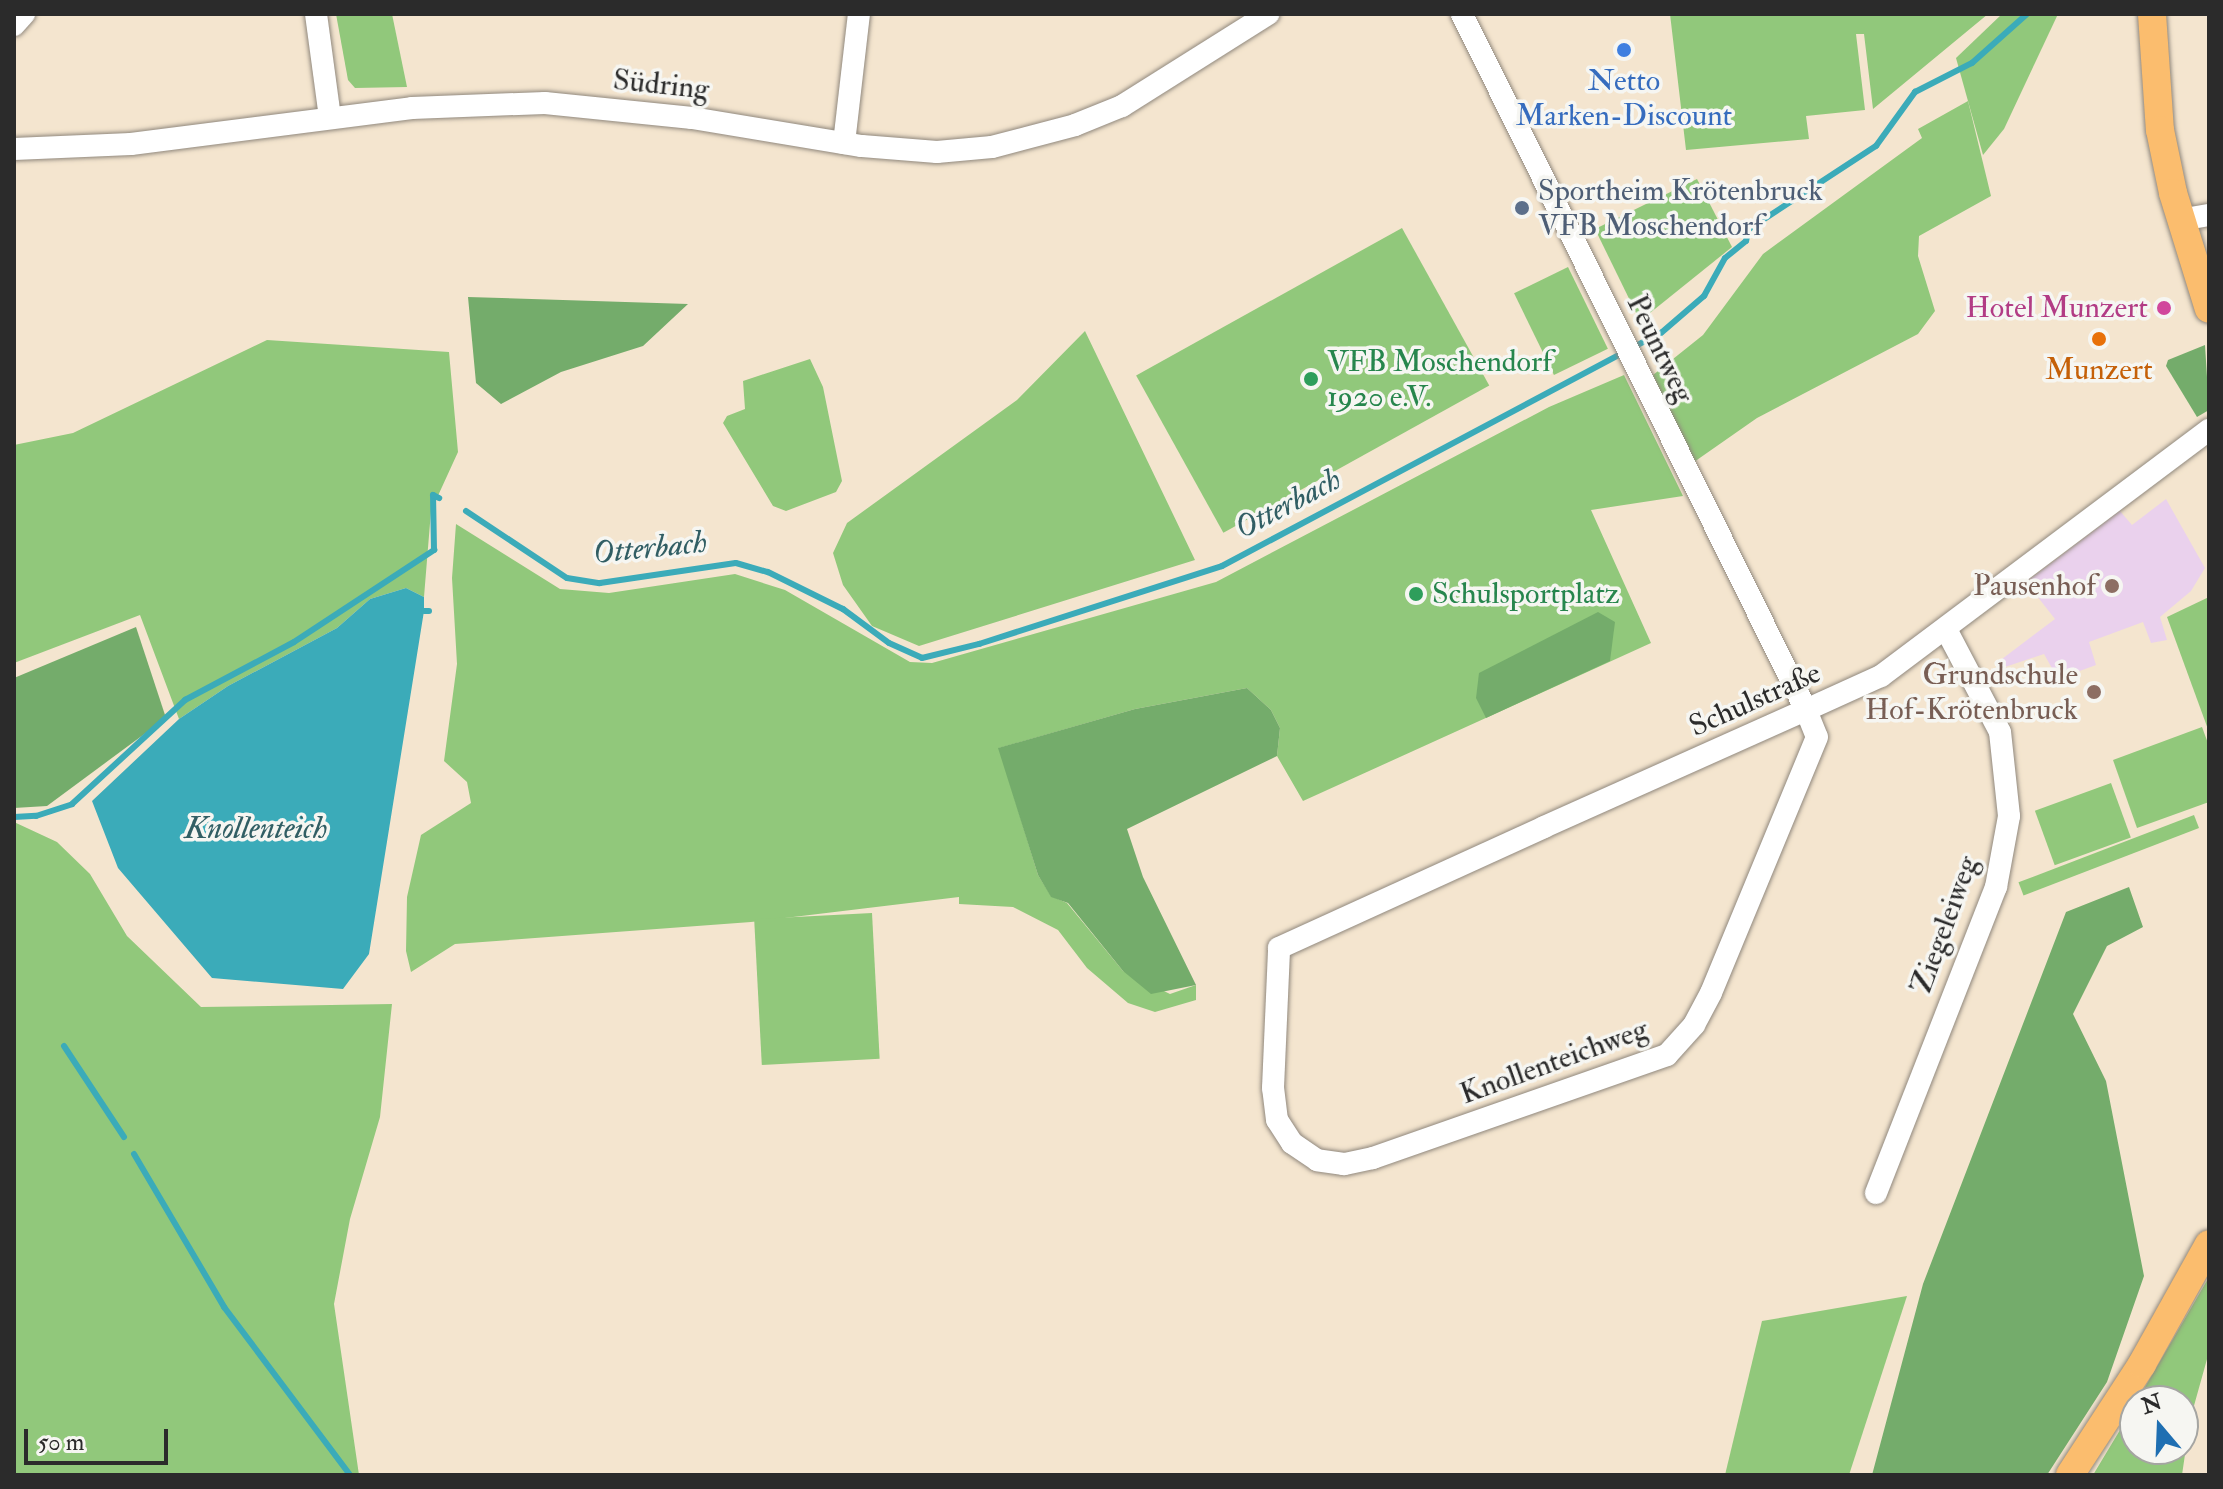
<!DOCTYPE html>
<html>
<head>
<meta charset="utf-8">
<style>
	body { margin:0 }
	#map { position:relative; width:2223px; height:1489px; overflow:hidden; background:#f4e5cf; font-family:"IM FELL Double Pica",serif }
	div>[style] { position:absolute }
	.built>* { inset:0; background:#ead1ed }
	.green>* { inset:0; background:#91c87b; transform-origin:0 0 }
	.forest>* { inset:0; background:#74ac6b }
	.water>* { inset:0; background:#3babb9 }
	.stream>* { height:6px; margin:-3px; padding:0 3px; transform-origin:3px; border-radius:3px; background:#3babb9 }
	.roads { filter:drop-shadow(0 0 2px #90887d) drop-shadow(0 0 2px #90887d) }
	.minor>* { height:22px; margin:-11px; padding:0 11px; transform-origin:11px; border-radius:11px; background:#fff }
	.major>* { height:28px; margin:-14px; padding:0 14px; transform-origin:14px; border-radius:14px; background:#fbbd6e }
	.dots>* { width:22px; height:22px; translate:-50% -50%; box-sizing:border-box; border:4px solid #f6f6f2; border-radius:50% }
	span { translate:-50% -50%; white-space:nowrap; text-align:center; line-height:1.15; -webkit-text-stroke:7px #f6f6f2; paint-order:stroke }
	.shop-label { font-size:30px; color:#366cbe }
	.street-label { font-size:30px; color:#2b2b2b }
	.service-label { font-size:30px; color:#4e5e75 }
	.left { translate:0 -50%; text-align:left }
	.hotel-label { font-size:30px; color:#b23c85 }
	.right { translate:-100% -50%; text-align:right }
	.leisure-label { font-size:30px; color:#27864d }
	.food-label { font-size:30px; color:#c56008 }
	.education-label { font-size:30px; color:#785e54 }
	.water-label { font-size:32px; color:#315e64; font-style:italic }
	.frame { position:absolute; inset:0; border:16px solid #2b2b2b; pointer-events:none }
	.north { position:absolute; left:2119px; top:1385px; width:80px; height:80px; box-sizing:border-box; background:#f6f6f2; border:2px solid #a5a5a2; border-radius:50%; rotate:341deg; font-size:22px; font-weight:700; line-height:32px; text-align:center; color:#2b2b2b }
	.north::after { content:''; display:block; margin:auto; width:28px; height:36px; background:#1f6fb2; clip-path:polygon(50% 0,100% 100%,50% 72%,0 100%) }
	.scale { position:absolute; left:24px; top:1429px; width:144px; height:36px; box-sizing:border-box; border:4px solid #2b2b2b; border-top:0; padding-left:10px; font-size:24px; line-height:28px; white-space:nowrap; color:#2b2b2b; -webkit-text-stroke:6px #f6f6f2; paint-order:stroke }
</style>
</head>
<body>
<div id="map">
	<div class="built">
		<div style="clip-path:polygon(2166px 499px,2205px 568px,2191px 591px,2160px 617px,2167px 640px,2151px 643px,2143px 622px,2089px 642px,2096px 665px,2058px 679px,2044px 654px,2005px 667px,2002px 659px,2055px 619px,2026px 582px,2120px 511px,2132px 525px)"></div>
	</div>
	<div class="green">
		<div style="clip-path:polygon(336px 14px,392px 14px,407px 87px,355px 88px,348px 80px)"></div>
		<div style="clip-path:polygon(1670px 14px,1988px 14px,1873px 109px,1864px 34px,1856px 34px,1865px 110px,1806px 116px,1809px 139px,1686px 150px)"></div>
		<div style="clip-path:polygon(2002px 14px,2058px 14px,2004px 129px,1983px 155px,1956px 58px)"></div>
		<div style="clip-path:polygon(1968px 101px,1991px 196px,1919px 236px,1918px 256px,1935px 311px,1918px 334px,1757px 418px,1694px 462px,1653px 375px,1703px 335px,1763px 254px,1922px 138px,1918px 129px)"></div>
		<div style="clip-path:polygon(1697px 179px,1732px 247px,1640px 321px,1595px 229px)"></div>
		<div style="left:1402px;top:228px;width:180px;height:304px;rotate:61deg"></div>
		<div style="left:1568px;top:267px;width:91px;height:60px;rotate:64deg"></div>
		<div style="clip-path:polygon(1085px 331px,1195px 560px,919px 646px,872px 626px,843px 585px,833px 553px,847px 523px,1017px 400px)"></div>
		<div style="clip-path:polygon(267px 340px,449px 352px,458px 452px,431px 511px,424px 597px,406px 588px,370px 599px,337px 628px,228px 686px,179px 719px,140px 615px,14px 663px,14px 445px,73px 433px)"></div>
		<div style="clip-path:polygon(810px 359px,823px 387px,842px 481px,836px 492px,786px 511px,773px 506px,723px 423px,727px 416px,745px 409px,743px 381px)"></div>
		<div style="clip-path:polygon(1624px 375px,1683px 496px,1591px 510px,1651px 643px,1303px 801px,1277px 756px,1280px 728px,1271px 710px,1247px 688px,1135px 709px,999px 748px,1038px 875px,1051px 896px,1067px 903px,1123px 971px,1170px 994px,1196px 985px,1196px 1000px,1155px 1012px,1128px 1003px,1087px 968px,1058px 930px,1013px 907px,959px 904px,959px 897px,751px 922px,455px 944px,411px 972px,406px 951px,407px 897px,421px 835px,471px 803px,467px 782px,444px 761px,457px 664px,452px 578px,456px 524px,560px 589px,609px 593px,735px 574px,785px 590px,910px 662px,932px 663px,1216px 582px,1549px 407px)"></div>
		<div style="clip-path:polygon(2209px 597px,2209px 732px,2167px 617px)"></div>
		<div style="clip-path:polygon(2202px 727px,2209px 746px,2209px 802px,2137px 828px,2113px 760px)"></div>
		<div style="left:2111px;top:783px;width:58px;height:81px;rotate:70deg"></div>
		<div style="left:2194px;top:815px;width:14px;height:188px;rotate:69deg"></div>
		<div style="clip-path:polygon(14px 822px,57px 842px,90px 874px,127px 936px,201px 1007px,392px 1004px,380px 1117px,350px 1219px,334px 1304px,359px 1475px,14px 1475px)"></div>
		<div style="left:872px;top:913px;width:146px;height:118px;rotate:87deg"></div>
		<div style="clip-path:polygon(2209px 1277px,2209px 1352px,2190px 1420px,2182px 1475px,2093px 1475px,2135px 1405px,2135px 1449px,2183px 1449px,2183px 1401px,2137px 1401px)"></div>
		<div style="clip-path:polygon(1907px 1296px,1849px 1475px,1725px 1475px,1762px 1321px)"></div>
	</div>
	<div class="forest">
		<div style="clip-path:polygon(468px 297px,688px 304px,643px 346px,561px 372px,501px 404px,476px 383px)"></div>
		<div style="clip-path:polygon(2205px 345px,2209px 410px,2197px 417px,2166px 366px,2168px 360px)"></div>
		<div style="clip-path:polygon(1598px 612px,1615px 622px,1610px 661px,1486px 718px,1476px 698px,1479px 673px)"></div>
		<div style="clip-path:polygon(136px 627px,166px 718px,47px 806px,14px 808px,14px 678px)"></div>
		<div style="clip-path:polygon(1247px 688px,1271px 710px,1280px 728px,1277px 756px,1127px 829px,1143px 877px,1196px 985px,1151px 994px,1123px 971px,1068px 903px,1051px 897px,1038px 875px,998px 748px,1135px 709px)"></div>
		<div style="clip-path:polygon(2129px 887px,2143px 927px,2107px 946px,2073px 1014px,2106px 1081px,2144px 1276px,2107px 1382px,2047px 1475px,1872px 1475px,1923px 1284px,2066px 912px)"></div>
	</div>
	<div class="water">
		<div style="clip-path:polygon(406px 588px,424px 597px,424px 611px,369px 954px,343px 989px,212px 978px,118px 868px,92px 801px,179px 719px,228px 686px,337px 628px,370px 599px)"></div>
	</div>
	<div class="stream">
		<div style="left:466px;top:511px;width:121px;rotate:33.6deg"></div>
		<div style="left:567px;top:578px;width:33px;rotate:9deg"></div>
		<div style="left:600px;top:583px;width:137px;rotate:-8.4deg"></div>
		<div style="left:736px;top:563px;width:33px;rotate:16deg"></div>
		<div style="left:768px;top:572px;width:84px;rotate:26.3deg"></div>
		<div style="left:843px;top:609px;width:57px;rotate:36.5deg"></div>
		<div style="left:889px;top:643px;width:36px;rotate:24deg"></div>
		<div style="left:922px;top:658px;width:59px;rotate:-13.8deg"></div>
		<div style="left:979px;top:644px;width:255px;rotate:-17.8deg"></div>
		<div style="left:1222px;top:566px;width:497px;rotate:-28deg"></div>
		<div style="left:1661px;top:333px;width:57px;rotate:-40.7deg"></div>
		<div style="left:1704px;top:296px;width:43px;rotate:-61.1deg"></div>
		<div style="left:1725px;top:258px;width:27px;rotate:-39deg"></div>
		<div style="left:1746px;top:241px;width:12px;rotate:-76deg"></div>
		<div style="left:1749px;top:229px;width:152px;rotate:-33.2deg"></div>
		<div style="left:1876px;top:146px;width:67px;rotate:-54.2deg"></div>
		<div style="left:1915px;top:92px;width:64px;rotate:-27deg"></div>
		<div style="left:1972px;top:63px;width:74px;rotate:-41.7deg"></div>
		<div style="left:424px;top:611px;width:5px"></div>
		<div style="left:14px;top:817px;width:22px;rotate:-3deg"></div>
		<div style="left:36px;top:816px;width:38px;rotate:-18deg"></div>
		<div style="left:72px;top:804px;width:154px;rotate:-42.6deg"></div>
		<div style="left:185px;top:700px;width:123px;rotate:-28deg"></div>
		<div style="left:294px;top:642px;width:168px;rotate:-33.3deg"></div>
		<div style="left:434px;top:550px;width:55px;rotate:-91deg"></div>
		<div style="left:433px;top:495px;width:7px;rotate:27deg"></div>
		<div style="left:64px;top:1046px;width:109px;rotate:56.6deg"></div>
		<div style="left:134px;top:1154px;width:178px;rotate:59.5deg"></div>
		<div style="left:224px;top:1307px;width:210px;rotate:53.1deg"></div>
	</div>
	<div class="roads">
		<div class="minor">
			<div style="left:316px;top:14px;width:104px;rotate:82.3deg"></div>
			<div style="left:1462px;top:14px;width:776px;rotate:63.7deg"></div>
			<div style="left:1806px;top:710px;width:29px;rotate:68deg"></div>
			<div style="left:1817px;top:737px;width:277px;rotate:112.5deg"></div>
			<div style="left:1711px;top:993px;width:36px;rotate:118deg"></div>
			<div style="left:1694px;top:1025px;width:40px;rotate:132deg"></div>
			<div style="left:1667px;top:1055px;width:312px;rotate:160.7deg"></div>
			<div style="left:1373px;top:1158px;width:30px;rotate:168deg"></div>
			<div style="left:1344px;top:1164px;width:27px;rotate:-172deg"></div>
			<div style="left:1317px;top:1160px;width:30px;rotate:-146deg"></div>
			<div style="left:1292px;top:1143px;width:27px;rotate:-123deg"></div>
			<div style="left:1277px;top:1120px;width:32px;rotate:-97deg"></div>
			<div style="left:1273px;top:1088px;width:140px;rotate:-87.5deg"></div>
			<div style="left:1279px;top:948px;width:291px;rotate:-24.5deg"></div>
			<div style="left:1544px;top:827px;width:287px;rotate:-24.1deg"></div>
			<div style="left:1806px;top:710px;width:82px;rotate:-24.4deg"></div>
			<div style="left:1881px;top:676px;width:410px;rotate:-36.9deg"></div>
			<div style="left:14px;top:25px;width:15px;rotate:-48deg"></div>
			<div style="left:844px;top:143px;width:130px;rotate:-83.4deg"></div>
			<div style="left:14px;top:149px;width:117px;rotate:-2.4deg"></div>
			<div style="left:131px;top:144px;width:283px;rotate:-7.3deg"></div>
			<div style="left:412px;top:108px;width:133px;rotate:-2.2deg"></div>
			<div style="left:545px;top:103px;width:148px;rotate:5.8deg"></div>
			<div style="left:692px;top:118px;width:172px;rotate:9.4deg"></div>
			<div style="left:862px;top:146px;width:75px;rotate:4.6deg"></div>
			<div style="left:937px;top:152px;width:55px;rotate:-5.2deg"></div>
			<div style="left:992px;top:147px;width:86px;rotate:-14.8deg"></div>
			<div style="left:1075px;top:125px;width:51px;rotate:-22deg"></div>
			<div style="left:1122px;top:106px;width:173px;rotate:-32.2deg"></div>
			<div style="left:2180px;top:220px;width:29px;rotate:-10deg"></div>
			<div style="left:1876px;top:1193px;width:329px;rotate:-68.6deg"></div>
			<div style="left:1996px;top:887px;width:72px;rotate:-79.6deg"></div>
			<div style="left:2009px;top:816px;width:84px;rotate:-96.1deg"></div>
			<div style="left:2000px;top:732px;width:114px;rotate:-117.7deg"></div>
		</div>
		<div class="major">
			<div style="left:2152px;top:14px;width:116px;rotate:86.1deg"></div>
			<div style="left:2160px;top:130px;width:64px;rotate:78.3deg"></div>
			<div style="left:2173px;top:193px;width:121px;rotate:72.8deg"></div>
			<div style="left:2070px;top:1475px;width:132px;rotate:-57deg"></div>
			<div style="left:2142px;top:1364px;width:137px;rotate:-60.8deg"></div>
		</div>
	</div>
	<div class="dots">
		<div style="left:1624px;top:50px;background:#3f7fe0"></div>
		<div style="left:1522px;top:208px;background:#5c6f8a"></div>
		<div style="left:2164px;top:308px;background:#d1479c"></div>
		<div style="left:2099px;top:339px;background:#e8710a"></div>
		<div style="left:1311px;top:379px;background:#2e9e5b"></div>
		<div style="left:2112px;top:586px;background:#8d6e63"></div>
		<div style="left:1416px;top:594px;background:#2e9e5b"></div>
		<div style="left:2094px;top:692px;background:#8d6e63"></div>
	</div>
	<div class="shop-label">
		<span style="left:1624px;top:98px">Netto<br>Marken-Discount</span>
	</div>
	<div class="street-label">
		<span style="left:661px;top:85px;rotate:6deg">Südring</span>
		<span style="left:1660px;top:349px;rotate:64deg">Peuntweg</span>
		<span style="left:1755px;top:700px;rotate:-24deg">Schulstraße</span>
		<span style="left:1945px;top:925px;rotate:-70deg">Ziegeleiweg</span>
		<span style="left:1554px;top:1062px;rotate:-20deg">Knollenteichweg</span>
	</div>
	<div class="service-label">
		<span class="left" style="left:1538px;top:208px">Sportheim Krötenbruck<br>VFB Moschendorf</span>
	</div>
	<div class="hotel-label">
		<span class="right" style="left:2148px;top:308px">Hotel Munzert</span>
	</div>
	<div class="leisure-label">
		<span class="left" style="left:1327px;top:379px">VFB Moschendorf<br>1920 e.V.</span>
		<span class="left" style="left:1432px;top:594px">Schulsportplatz</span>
	</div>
	<div class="food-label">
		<span style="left:2099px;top:370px">Munzert</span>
	</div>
	<div class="education-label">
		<span class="right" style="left:2096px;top:586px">Pausenhof</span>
		<span class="right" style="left:2078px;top:692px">Grundschule<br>Hof-Krötenbruck</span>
	</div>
	<div class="water-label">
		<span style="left:1288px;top:504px;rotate:-28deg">Otterbach</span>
		<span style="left:650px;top:548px;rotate:-6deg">Otterbach</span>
		<span style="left:256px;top:828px">Knollenteich</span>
	</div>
	<div class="frame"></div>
	<div class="north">N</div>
	<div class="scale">50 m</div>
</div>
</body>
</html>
